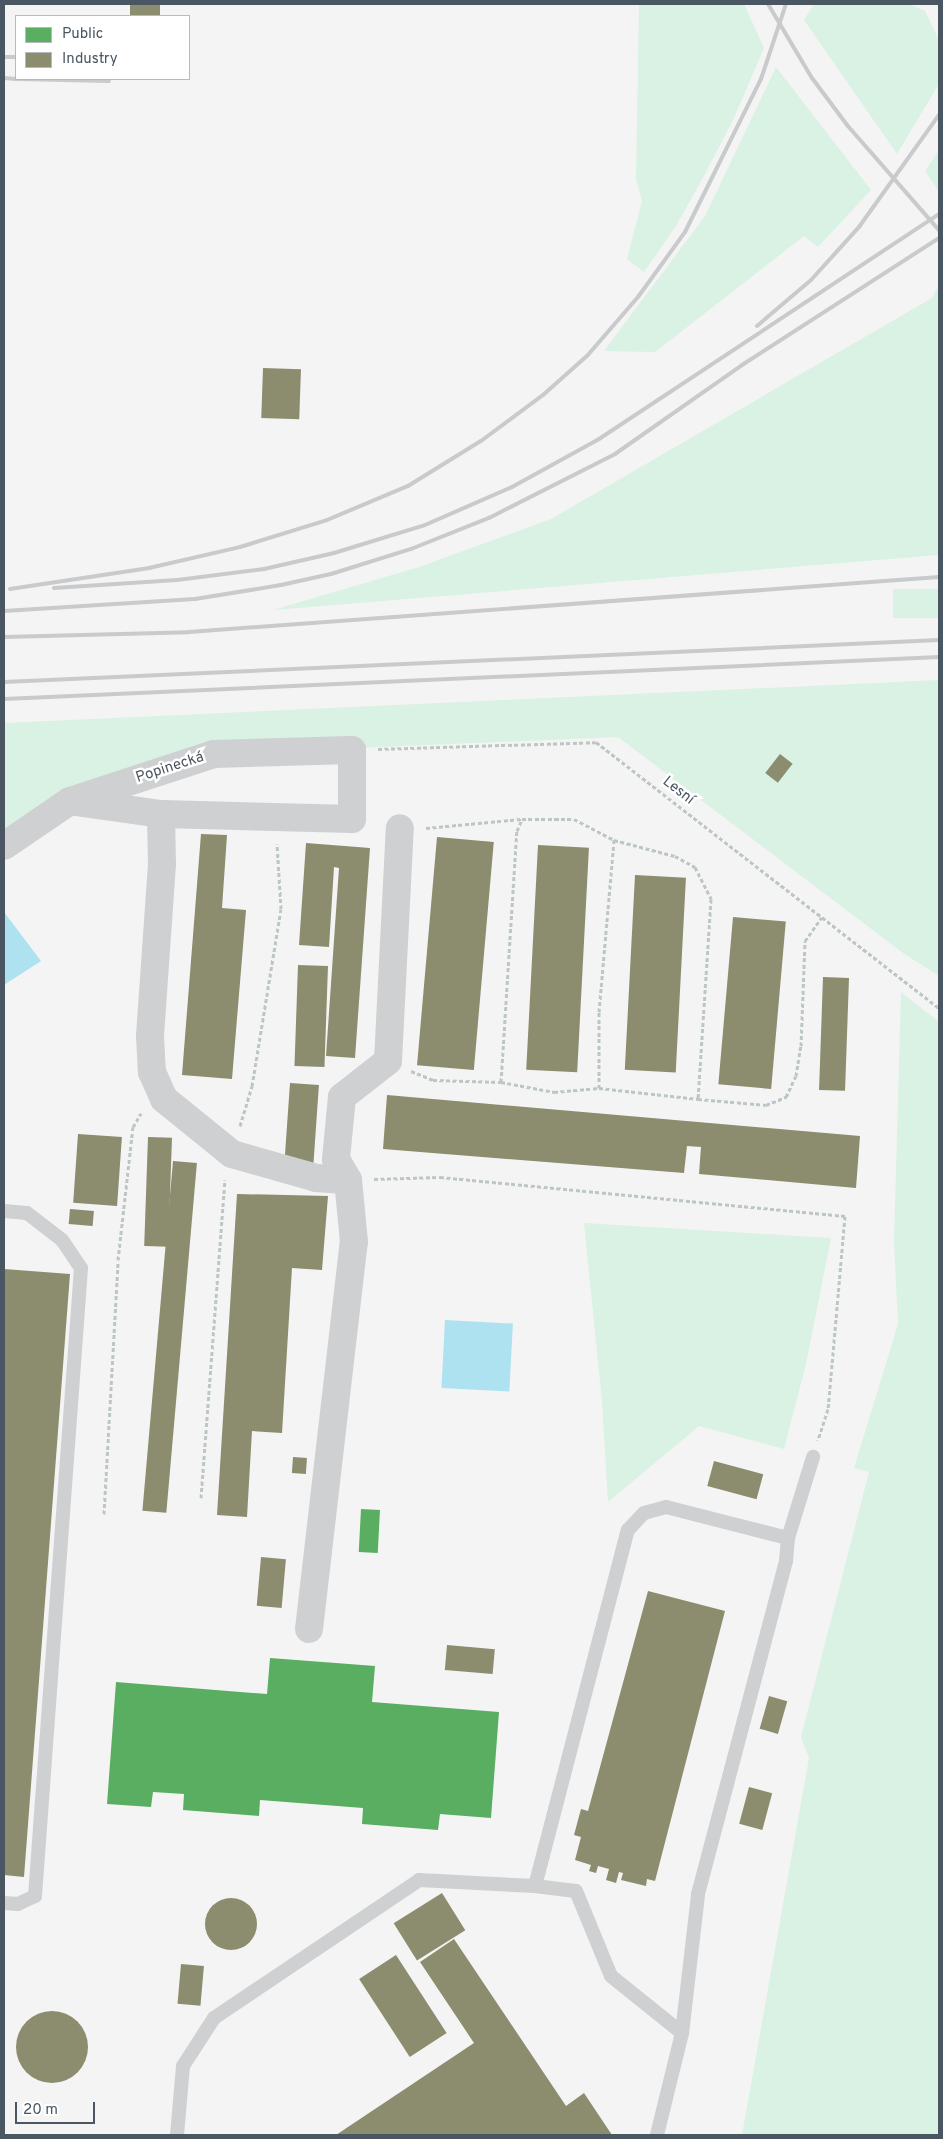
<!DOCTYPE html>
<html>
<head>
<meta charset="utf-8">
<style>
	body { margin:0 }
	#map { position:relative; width:943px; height:2139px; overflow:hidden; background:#f4f4f4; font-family:Overpass,sans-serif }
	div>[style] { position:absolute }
	.green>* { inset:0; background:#d9f2e3; transform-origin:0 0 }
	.water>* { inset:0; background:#aee2f0; transform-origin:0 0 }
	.public>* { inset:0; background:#5aae61; transform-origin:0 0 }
	.industry>* { inset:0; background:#8c8c6e; transform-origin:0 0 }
	.round { border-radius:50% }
	.path>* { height:3px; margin-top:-1.5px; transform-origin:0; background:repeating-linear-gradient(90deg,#bcc7c4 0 4px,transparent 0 6.5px) }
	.service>* { height:14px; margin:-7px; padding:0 7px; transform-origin:7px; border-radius:7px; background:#ced0d2 }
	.minor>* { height:28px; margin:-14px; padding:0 14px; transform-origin:14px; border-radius:14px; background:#ced0d2 }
	.rail>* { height:4px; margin:-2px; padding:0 2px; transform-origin:2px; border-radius:2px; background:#c9cacc }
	span { translate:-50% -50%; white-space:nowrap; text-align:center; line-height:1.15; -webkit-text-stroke:5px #fff; paint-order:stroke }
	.street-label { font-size:15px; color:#4a5661 }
	.frame { position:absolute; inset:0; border:5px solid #4a5661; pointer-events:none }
	.legend { position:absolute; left:15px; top:15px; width:175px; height:65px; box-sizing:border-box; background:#fff; border:1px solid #b7bbc0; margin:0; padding:6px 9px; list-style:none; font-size:15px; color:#4a5661 }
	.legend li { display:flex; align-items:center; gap:10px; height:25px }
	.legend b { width:25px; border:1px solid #b7bbc0 }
	.scale { position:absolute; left:15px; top:2102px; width:80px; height:22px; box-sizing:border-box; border:2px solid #4a5661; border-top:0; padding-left:6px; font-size:15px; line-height:18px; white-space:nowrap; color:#4a5661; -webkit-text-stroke:4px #fff; paint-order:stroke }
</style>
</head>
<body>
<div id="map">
	<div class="green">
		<div style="clip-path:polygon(639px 4px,744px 4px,764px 48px,734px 118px,705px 174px,676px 226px,644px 272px,627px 259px,642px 201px,636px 179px)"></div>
		<div style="clip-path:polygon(814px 4px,909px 4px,925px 11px,939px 40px,939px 84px,897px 154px,804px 20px)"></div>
		<div style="clip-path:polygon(776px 67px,871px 190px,818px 247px,804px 236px,655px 352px,604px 351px,705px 216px)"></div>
		<div style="clip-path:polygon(939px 150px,939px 192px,925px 171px)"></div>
		<div style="clip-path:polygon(939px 285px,939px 555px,273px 610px,419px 567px,551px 519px,932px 298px)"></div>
		<div style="left:939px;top:589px;width:29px;height:46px;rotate:90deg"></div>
		<div style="clip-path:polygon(939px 680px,939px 976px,903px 953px,618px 737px,214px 754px,70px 801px,4px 846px,4px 723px)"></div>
		<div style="clip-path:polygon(901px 992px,939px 1022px,939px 2135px,742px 2135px,809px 1758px,801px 1737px,869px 1472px,854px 1468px,898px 1324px,894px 1242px)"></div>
		<div style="clip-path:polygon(584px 1223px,831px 1238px,806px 1364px,784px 1449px,699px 1426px,608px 1502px,602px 1401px)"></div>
	</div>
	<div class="water">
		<div style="clip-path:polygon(4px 912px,41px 961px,4px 985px)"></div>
		<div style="left:445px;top:1320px;width:68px;height:68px;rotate:3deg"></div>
	</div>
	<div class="public">
		<div style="left:361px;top:1509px;width:19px;height:43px;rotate:3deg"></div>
		<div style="clip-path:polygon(270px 1658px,375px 1666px,372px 1702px,499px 1712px,491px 1818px,440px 1814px,438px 1830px,362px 1824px,363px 1808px,260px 1800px,259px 1816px,183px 1810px,184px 1794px,153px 1792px,151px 1807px,107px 1804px,116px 1682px,267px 1694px)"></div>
	</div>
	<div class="industry">
		<div style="left:130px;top:4px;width:30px;height:12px"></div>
		<div style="left:263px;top:368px;width:38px;height:50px;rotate:2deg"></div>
		<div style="left:780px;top:754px;width:16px;height:24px;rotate:38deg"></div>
		<div style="clip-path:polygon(201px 834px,227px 835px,222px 908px,246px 910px,232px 1079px,182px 1075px)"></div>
		<div style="left:437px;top:837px;width:57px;height:229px;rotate:5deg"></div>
		<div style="clip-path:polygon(306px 843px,370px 848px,355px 1058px,326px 1056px,339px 868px,334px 867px,329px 947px,299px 945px)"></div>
		<div style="left:538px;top:845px;width:51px;height:225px;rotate:3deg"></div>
		<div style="left:635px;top:875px;width:51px;height:195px;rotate:3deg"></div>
		<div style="left:733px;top:917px;width:53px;height:168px;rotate:5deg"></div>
		<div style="left:298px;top:965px;width:30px;height:101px;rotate:2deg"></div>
		<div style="left:823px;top:977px;width:26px;height:113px;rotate:2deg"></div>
		<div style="left:290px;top:1083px;width:29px;height:80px;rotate:4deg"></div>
		<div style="clip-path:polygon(387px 1095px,860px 1136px,856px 1188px,699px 1174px,701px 1147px,687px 1146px,684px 1173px,383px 1149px)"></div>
		<div style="left:78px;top:1134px;width:44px;height:69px;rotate:4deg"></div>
		<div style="left:148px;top:1137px;width:24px;height:109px;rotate:2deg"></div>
		<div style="left:173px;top:1161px;width:24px;height:351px;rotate:5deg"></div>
		<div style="clip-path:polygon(237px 1194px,328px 1196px,322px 1270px,292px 1268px,282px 1433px,252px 1431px,247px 1517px,217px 1515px)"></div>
		<div style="left:70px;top:1209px;width:24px;height:15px;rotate:5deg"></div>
		<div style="clip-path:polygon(4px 1269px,70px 1274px,24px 1877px,4px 1875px)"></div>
		<div style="left:293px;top:1457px;width:14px;height:16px;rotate:4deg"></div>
		<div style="left:714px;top:1461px;width:51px;height:26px;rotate:15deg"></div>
		<div style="left:261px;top:1557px;width:25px;height:49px;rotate:5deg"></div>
		<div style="clip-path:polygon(648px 1591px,725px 1611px,655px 1881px,647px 1879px,646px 1886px,621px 1880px,623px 1873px,619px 1872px,616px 1883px,606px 1880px,609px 1869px,598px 1866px,596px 1873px,589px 1871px,591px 1865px,575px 1860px,581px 1837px,574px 1835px,581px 1809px,588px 1811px)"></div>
		<div style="left:447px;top:1645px;width:48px;height:25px;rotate:5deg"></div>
		<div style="left:769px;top:1696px;width:19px;height:34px;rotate:16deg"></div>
		<div style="left:749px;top:1787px;width:24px;height:38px;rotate:15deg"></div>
		<div style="left:442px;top:1893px;width:44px;height:57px;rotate:58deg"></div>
		<div class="round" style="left:205px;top:1898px;width:52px;height:52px"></div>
		<div style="clip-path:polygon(454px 1939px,566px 2106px,584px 2093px,612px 2135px,336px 2135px,474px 2043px,420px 1962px)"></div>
		<div style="left:396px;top:1955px;width:93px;height:44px;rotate:57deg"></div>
		<div style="left:181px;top:1964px;width:23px;height:40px;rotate:5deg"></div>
		<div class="round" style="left:16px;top:2011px;width:72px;height:72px"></div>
	</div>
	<div class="path">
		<div style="left:378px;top:749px;width:218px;rotate:-1.8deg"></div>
		<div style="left:596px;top:742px;width:434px;rotate:37.8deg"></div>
		<div style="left:426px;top:828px;width:96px;rotate:-5.4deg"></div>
		<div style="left:522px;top:819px;width:52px"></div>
		<div style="left:574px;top:819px;width:45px;rotate:27.7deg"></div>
		<div style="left:614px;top:840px;width:63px;rotate:14.7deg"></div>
		<div style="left:675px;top:856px;width:23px;rotate:29deg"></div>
		<div style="left:695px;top:867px;width:36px;rotate:63deg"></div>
		<div style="left:711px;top:899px;width:200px;rotate:93.7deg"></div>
		<div style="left:698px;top:1099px;width:68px;rotate:5deg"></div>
		<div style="left:766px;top:1105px;width:22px;rotate:-22deg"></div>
		<div style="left:786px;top:1097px;width:23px;rotate:-65deg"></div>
		<div style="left:796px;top:1076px;width:30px;rotate:-81deg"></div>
		<div style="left:801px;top:1046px;width:105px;rotate:-87.8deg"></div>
		<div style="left:805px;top:941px;width:29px;rotate:-55deg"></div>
		<div style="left:411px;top:1071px;width:24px;rotate:22deg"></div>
		<div style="left:433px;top:1080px;width:68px;rotate:1.7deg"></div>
		<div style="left:501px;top:1082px;width:54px;rotate:10.7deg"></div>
		<div style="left:554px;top:1092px;width:45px;rotate:-5.1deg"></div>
		<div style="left:599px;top:1088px;width:100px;rotate:6.3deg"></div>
		<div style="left:501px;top:1082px;width:252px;rotate:-86.4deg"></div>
		<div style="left:517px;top:831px;width:13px;rotate:-67deg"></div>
		<div style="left:599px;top:1088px;width:76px;rotate:-90deg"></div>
		<div style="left:599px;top:1012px;width:173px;rotate:-85deg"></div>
		<div style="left:240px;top:1126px;width:42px;rotate:-73.3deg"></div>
		<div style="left:252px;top:1086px;width:179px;rotate:-80.7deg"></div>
		<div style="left:281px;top:909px;width:65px;rotate:-93.5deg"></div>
		<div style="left:374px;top:1179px;width:66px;rotate:-1.7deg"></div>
		<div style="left:440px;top:1177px;width:407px;rotate:5.5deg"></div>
		<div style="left:845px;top:1216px;width:194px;rotate:95deg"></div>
		<div style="left:828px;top:1409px;width:33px;rotate:108deg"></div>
		<div style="left:201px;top:1498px;width:319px;rotate:-85.7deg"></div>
		<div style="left:104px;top:1514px;width:254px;rotate:-86.8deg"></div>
		<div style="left:118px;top:1260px;width:134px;rotate:-83.6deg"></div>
		<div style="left:133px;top:1127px;width:16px;rotate:-60deg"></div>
	</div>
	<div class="service">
		<div style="left:4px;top:1211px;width:23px;rotate:5deg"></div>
		<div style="left:27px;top:1213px;width:44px;rotate:37.6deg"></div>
		<div style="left:62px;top:1240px;width:34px;rotate:56deg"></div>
		<div style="left:81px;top:1268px;width:630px;rotate:94.19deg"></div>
		<div style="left:35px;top:1896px;width:19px;rotate:155deg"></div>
		<div style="left:18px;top:1904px;width:14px;rotate:-176deg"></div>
		<div style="left:788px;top:1538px;width:85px;rotate:-72.8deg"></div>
		<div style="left:535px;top:1886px;width:41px;rotate:7deg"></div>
		<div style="left:576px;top:1891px;width:92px;rotate:67.6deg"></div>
		<div style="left:611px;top:1976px;width:91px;rotate:38.8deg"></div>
		<div style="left:177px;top:2135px;width:69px;rotate:-85deg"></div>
		<div style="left:183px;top:2066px;width:57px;rotate:-57.1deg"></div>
		<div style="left:214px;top:2018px;width:247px;rotate:-33.9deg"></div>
		<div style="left:419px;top:1880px;width:116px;rotate:3deg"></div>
		<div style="left:535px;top:1886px;width:368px;rotate:-75.4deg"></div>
		<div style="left:628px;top:1530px;width:23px;rotate:-47deg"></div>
		<div style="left:644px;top:1513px;width:23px;rotate:-15deg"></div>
		<div style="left:666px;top:1507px;width:126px;rotate:14.3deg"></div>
		<div style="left:788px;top:1538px;width:23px;rotate:95deg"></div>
		<div style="left:786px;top:1561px;width:345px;rotate:104.8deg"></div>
		<div style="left:698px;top:1895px;width:139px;rotate:96.6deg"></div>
		<div style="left:682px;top:2033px;width:105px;rotate:103.8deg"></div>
	</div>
	<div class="minor">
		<div style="left:161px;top:814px;width:50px;rotate:88.9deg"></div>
		<div style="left:162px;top:864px;width:172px;rotate:94deg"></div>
		<div style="left:150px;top:1036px;width:36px;rotate:87deg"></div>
		<div style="left:152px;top:1072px;width:30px;rotate:66deg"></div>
		<div style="left:164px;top:1099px;width:87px;rotate:39deg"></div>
		<div style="left:232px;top:1154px;width:87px;rotate:15.9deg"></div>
		<div style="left:316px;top:1178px;width:32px;rotate:4deg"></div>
		<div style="left:4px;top:846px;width:80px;rotate:-34.3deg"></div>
		<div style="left:70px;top:801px;width:151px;rotate:-18.1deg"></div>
		<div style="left:214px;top:754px;width:138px;rotate:-1.7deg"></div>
		<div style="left:352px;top:750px;width:69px;rotate:90deg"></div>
		<div style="left:352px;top:819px;width:191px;rotate:-178.5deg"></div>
		<div style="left:161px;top:814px;width:92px;rotate:-171.9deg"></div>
		<div style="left:309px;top:1629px;width:390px;rotate:-83.4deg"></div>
		<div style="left:354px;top:1242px;width:62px;rotate:-95.5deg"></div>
		<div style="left:348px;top:1180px;width:24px;rotate:-120deg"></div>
		<div style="left:336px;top:1159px;width:62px;rotate:-84.5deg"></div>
		<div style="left:342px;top:1097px;width:58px;rotate:-38deg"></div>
		<div style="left:388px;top:1061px;width:233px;rotate:-87.1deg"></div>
	</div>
	<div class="rail">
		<div style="left:768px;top:4px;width:86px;rotate:59.3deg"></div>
		<div style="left:812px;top:78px;width:59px;rotate:53.3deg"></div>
		<div style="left:847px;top:125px;width:140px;rotate:48.8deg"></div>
		<div style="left:4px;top:57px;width:12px"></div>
		<div style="left:4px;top:78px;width:12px;rotate:5deg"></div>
		<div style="left:17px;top:79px;width:92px;rotate:1.2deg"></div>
		<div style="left:757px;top:326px;width:71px;rotate:-40.4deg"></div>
		<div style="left:811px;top:280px;width:72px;rotate:-47.8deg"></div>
		<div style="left:859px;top:227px;width:138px;rotate:-54.5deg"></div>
		<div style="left:54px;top:588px;width:123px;rotate:-3.7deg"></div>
		<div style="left:177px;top:580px;width:88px;rotate:-7.2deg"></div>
		<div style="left:264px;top:569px;width:72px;rotate:-12.9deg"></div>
		<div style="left:334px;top:553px;width:95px;rotate:-17.1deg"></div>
		<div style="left:425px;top:525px;width:95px;rotate:-23.6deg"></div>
		<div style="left:512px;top:487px;width:99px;rotate:-28.9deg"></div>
		<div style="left:599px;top:439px;width:408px;rotate:-33.5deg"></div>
		<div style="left:10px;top:589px;width:141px;rotate:-8.6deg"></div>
		<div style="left:149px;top:568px;width:93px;rotate:-13deg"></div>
		<div style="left:240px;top:547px;width:91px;rotate:-17.2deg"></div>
		<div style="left:327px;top:520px;width:88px;rotate:-22.8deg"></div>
		<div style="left:408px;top:486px;width:86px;rotate:-31.7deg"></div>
		<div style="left:481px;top:441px;width:77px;rotate:-36.6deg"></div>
		<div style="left:543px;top:395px;width:59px;rotate:-41.6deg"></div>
		<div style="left:587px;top:356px;width:78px;rotate:-49.2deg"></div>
		<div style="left:638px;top:297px;width:80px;rotate:-54.1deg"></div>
		<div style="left:685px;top:232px;width:171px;rotate:-63.6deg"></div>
		<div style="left:761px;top:79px;width:79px;rotate:-71.6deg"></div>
		<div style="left:4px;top:611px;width:191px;rotate:-3.6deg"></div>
		<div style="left:195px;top:599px;width:87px;rotate:-9.2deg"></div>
		<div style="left:281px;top:585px;width:51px;rotate:-12.4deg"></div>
		<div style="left:331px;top:574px;width:84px;rotate:-17.4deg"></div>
		<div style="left:411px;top:549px;width:84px;rotate:-21.7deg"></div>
		<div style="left:489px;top:518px;width:141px;rotate:-26.9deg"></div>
		<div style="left:615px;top:454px;width:155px;rotate:-35deg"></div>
		<div style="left:742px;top:365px;width:234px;rotate:-32.8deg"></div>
		<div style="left:4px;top:637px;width:185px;rotate:-1.5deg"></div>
		<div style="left:189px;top:632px;width:752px;rotate:-4.19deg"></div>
		<div style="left:4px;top:682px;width:936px;rotate:-2.57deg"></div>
		<div style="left:4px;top:699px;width:936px;rotate:-2.57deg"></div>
	</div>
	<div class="street-label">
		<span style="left:170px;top:768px;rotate:-18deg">Popinecká</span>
		<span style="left:678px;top:791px;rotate:38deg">Lesní</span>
	</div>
	<div class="frame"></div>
	<ul class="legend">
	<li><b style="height:14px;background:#5aae61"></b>Public</li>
	<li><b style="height:14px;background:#8c8c6e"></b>Industry</li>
	</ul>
	<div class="scale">20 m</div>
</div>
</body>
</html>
